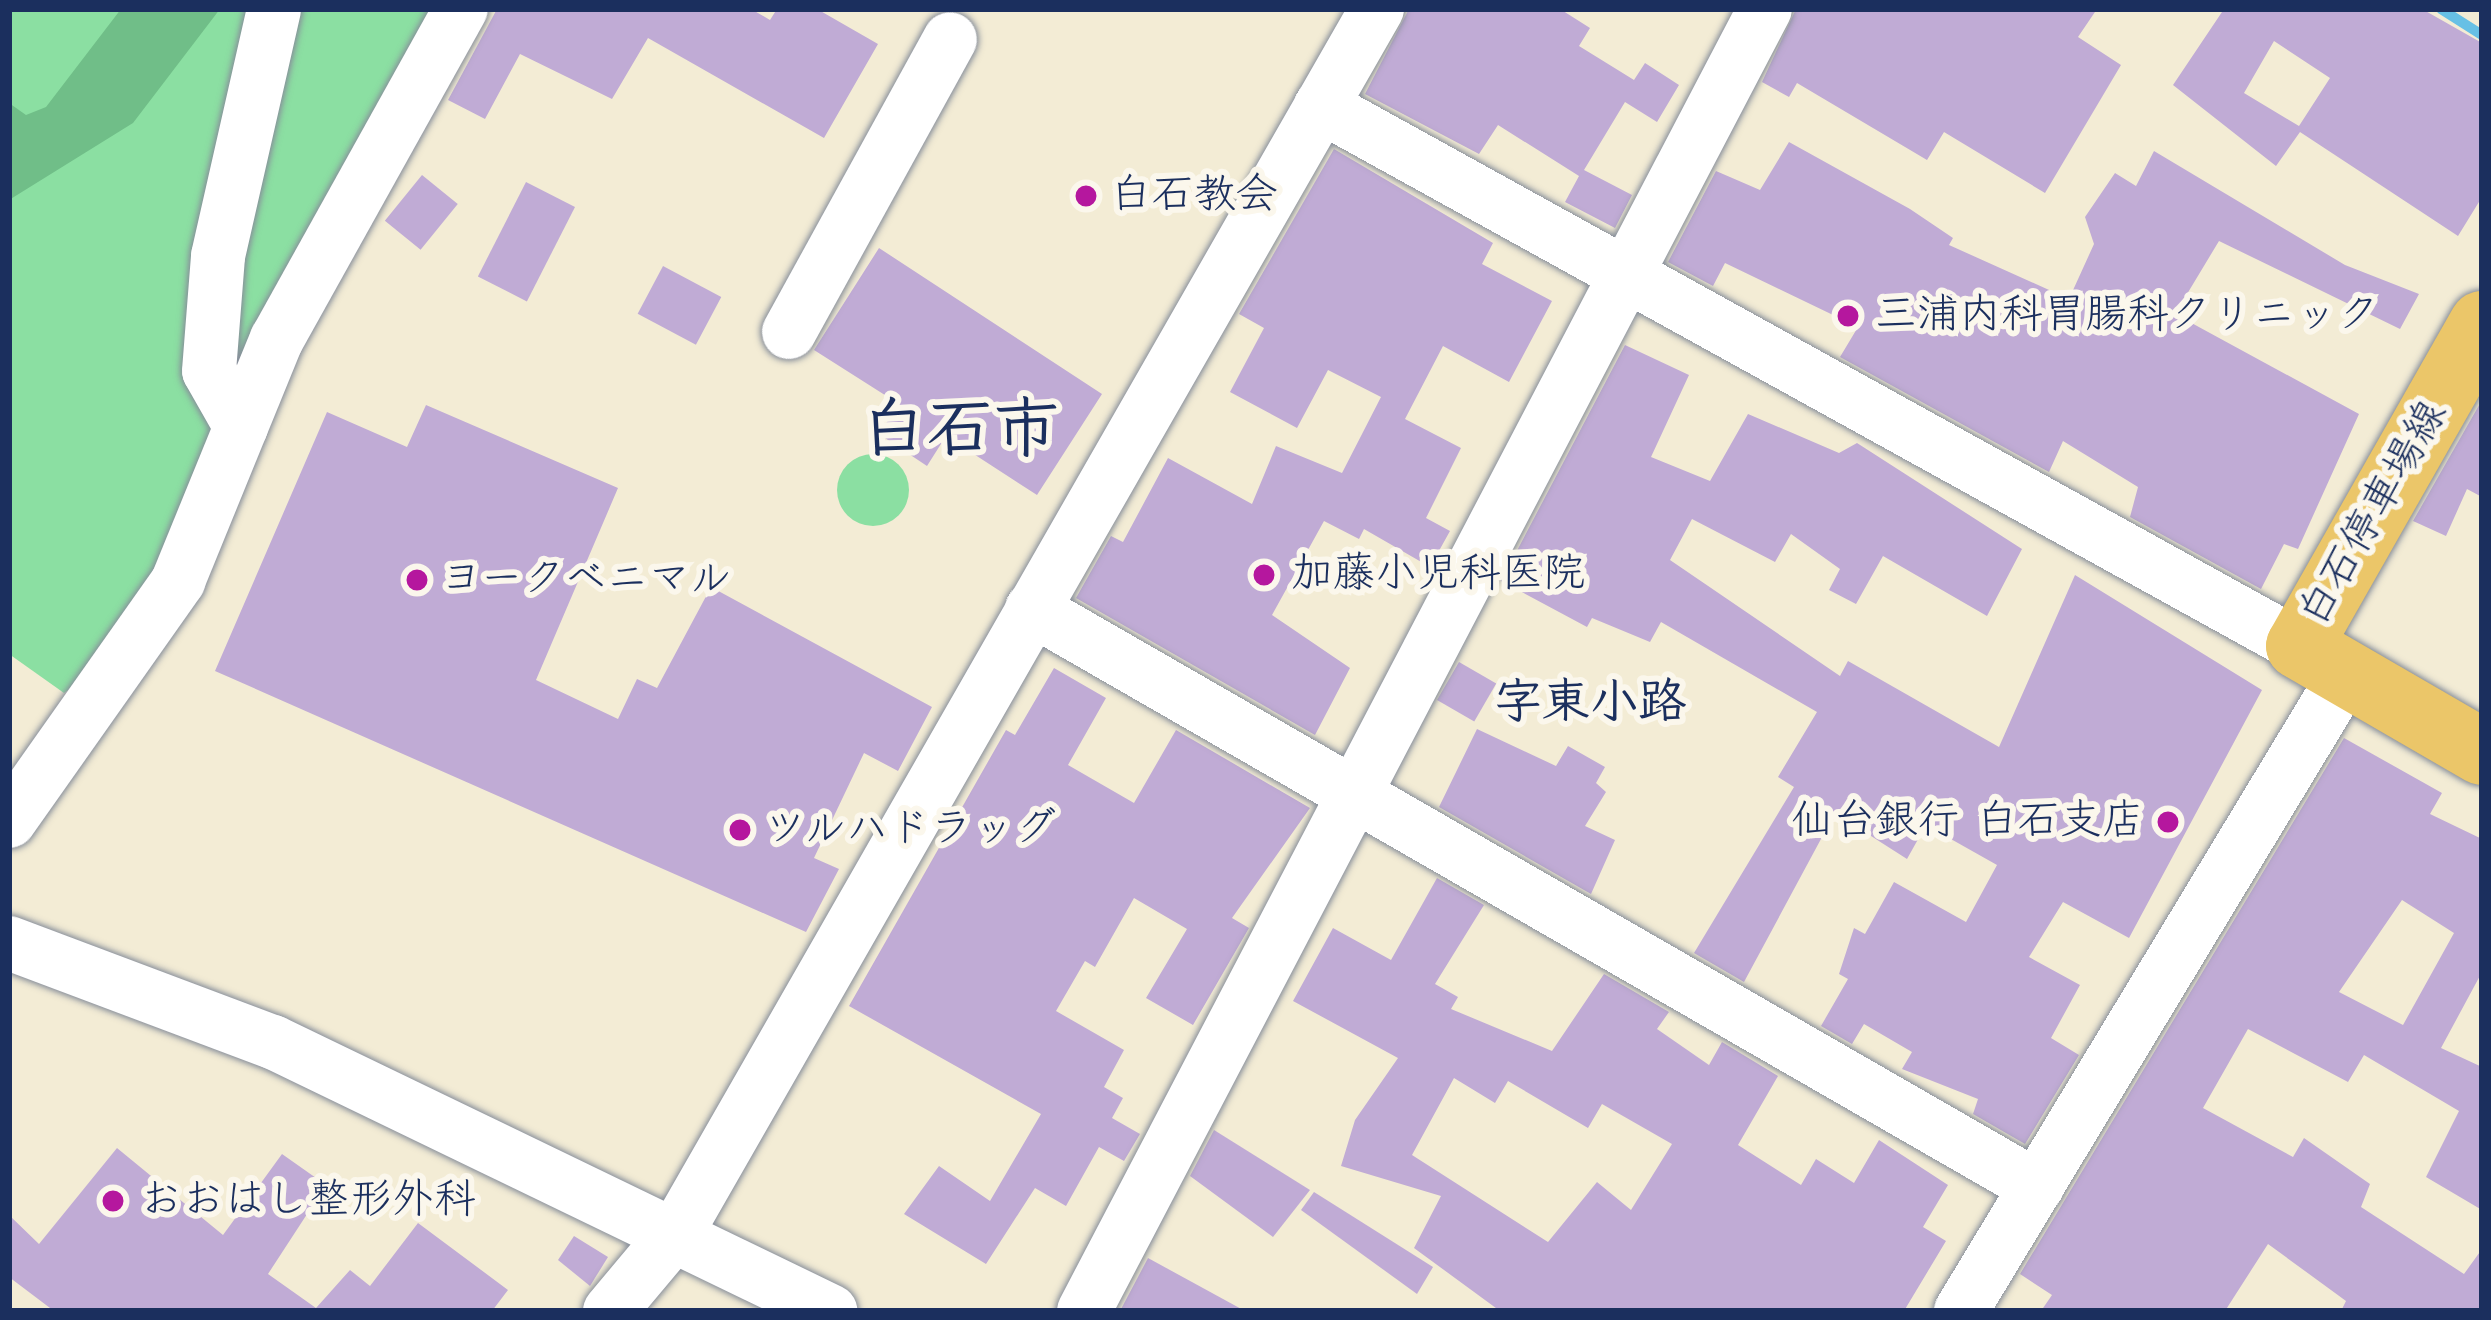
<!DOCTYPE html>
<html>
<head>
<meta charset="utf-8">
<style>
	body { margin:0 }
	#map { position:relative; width:2491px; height:1320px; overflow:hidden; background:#f3ecd5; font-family:Kalam,"Klee One",sans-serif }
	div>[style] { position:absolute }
	.green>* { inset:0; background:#8bdfa2 }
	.round { border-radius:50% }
	.forest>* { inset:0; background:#70be88 }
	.stream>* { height:10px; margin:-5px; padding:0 5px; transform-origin:5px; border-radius:5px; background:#67c0e5 }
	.building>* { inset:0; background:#c0abd5; transform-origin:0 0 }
	.roads { filter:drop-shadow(0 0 3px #878e9a) drop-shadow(0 0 3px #878e9a) }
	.minor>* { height:54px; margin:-27px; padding:0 27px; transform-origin:27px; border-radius:27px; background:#fff }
	.major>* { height:66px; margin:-33px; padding:0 33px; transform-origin:33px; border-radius:33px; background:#ebc669 }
	.dots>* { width:33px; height:33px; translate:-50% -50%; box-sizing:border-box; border:6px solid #fbf7ec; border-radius:50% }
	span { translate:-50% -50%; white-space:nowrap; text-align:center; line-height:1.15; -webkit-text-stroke:12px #fbf7ec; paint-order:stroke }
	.poi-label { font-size:42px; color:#1b2f5e }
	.left { translate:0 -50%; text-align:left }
	.right { translate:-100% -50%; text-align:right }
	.street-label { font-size:42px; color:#1b2f5e }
	.quarter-label { font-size:48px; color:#1b2f5e; font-weight:700 }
	.town-label { font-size:66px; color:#1b2f5e; font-weight:700 }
	.frame { position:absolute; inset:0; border:12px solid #1b2f5e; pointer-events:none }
</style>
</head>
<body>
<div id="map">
	<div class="green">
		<div style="clip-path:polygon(9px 9px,461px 9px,149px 629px,64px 693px,9px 654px)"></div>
		<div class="round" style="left:837px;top:454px;width:72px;height:72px"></div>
	</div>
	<div class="forest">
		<div style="clip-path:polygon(121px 9px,220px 9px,133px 123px,9px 200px,9px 103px,26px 115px,46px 107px)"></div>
	</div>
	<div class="stream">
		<div style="left:2441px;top:9px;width:49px;rotate:32.4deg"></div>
	</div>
	<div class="building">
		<div style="clip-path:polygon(497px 9px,751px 9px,770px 20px,777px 9px,817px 9px,878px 44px,824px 138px,648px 38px,612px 99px,520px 54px,485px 119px,448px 100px)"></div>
		<div style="clip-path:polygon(1409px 9px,1560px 9px,1590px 28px,1579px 46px,1634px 80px,1645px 63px,1679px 85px,1657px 122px,1625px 102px,1584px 170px,1632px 195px,1615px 228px,1565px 202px,1579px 176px,1498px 125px,1479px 154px,1365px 94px)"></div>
		<div style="clip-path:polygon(1796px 9px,2097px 9px,2078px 37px,2121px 65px,2045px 193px,1944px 132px,1927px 160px,1797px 83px,1789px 97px,1762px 82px)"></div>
		<div style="clip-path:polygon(evenodd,2224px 9px,2422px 9px,2482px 43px,2482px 197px,2458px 236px,2300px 132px,2276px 166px,2173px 85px,2224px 9px,2274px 41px,2330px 78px,2299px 126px,2244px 93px,2274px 41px)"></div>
		<div style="clip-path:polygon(1789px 142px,1910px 209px,1953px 238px,1949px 245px,2069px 299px,2094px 244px,2085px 217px,2115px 173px,2136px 186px,2154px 151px,2345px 265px,2419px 294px,2400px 329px,2219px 241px,2175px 314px,2359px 414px,2298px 549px,2284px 544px,2261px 589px,2130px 517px,2138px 487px,2063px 441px,2049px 472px,1840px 357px,1858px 327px,1725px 263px,1713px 286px,1668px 262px,1716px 171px,1760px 190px)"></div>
		<div style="clip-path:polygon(1334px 149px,1493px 243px,1482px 264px,1552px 301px,1509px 382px,1443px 346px,1405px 419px,1461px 448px,1426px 518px,1450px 531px,1430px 567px,1364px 529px,1359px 539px,1324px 521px,1272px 615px,1350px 668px,1315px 735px,1076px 598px,1111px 536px,1123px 542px,1168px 458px,1252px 504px,1276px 446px,1342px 473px,1381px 397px,1328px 370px,1297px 428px,1230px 392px,1264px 328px,1239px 314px)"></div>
		<div style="left:422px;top:175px;width:46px;height:59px;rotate:39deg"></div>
		<div style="left:526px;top:182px;width:55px;height:106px;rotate:27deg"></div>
		<div style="clip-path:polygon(879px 248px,1102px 394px,1037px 495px,946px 436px,927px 466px,879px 434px,899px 404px,814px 350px)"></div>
		<div style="left:663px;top:266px;width:66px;height:54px;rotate:28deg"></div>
		<div style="clip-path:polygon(1625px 345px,1689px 375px,1651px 457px,1710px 481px,1748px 414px,1839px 453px,1857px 443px,2022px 549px,1987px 616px,1883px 556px,1856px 604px,1829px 590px,1840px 569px,1791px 534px,1775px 562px,1692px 519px,1670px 560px,1840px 676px,1848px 661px,1999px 747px,2075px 575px,2262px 690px,2129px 938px,2063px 902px,2029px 957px,2080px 985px,2051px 1038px,2079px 1055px,2025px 1144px,1973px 1114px,1978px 1099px,1902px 1069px,1912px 1052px,1864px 1024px,1852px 1044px,1821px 1026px,1848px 979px,1839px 974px,1854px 928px,1865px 934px,1894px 882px,1966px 922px,1997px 865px,1926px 825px,1907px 859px,1835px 813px,1744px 982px,1694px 953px,1794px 787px,1778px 777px,1817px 712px,1661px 622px,1650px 642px,1592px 618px,1587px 627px,1501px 581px)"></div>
		<div style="clip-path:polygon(2482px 400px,2482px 497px,2467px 489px,2446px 536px,2413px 521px)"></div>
		<div style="clip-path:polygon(426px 405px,618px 488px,536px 680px,618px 719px,637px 679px,657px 688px,711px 587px,932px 707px,898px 771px,864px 753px,814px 858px,839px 869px,806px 932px,215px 671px,327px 412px,407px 447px)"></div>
		<div style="left:1459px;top:662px;width:43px;height:44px;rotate:30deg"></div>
		<div style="clip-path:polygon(1054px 668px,1106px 698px,1068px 765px,1134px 803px,1176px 730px,1310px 808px,1232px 918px,1249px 928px,1193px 1025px,1146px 998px,1187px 929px,1134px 898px,1095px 967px,1085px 961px,1056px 1011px,1124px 1050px,1104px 1087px,1123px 1098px,1112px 1118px,1140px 1134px,1124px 1161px,1099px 1147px,1066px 1206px,1035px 1188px,986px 1264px,904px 1214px,939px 1166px,990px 1201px,1041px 1114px,849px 1006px,1006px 730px,1015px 735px)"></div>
		<div style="clip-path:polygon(1477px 729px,1556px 766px,1568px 746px,1605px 767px,1596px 783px,1606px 792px,1585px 826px,1615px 840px,1591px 894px,1439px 807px)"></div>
		<div style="clip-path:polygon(evenodd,2344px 738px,2442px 793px,2430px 814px,2482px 839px,2482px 972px,2441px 1048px,2482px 1067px,2482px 1210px,2426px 1177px,2459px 1111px,2364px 1055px,2348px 1082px,2248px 1029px,2203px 1108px,2293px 1157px,2304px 1138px,2370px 1184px,2361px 1207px,2464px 1274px,2482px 1249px,2482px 1311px,2341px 1311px,2346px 1301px,2268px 1244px,2225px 1311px,2041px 1311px,2052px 1295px,2020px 1274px,2344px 738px,2402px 900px,2454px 933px,2403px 1025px,2339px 992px,2402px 900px)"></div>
		<div style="clip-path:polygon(evenodd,1437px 878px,1484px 905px,1435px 984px,1458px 997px,1451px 1009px,1552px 1051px,1604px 974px,1669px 1012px,1657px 1029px,1709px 1065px,1722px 1042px,1778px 1076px,1738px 1145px,1801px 1185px,1816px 1159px,1854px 1183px,1879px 1140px,1948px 1185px,1923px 1227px,1946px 1241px,1904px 1311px,1500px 1311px,1414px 1248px,1441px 1196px,1341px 1166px,1355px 1120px,1398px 1058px,1293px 1001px,1333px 928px,1391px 960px,1437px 878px,1454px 1078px,1495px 1103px,1508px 1081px,1588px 1128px,1602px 1104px,1672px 1144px,1631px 1210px,1597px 1182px,1548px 1242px,1412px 1155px,1454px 1078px)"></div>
		<div style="clip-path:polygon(1214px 1130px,1310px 1190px,1273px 1237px,1190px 1176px)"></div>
		<div style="clip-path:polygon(117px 1148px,223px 1235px,282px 1154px,326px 1185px,268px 1274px,316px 1308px,350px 1270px,370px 1286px,418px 1223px,508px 1290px,492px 1311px,54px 1311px,9px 1277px,9px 1215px,39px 1244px)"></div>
		<div style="clip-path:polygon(1314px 1192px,1433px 1267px,1417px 1294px,1301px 1210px)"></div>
		<div style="clip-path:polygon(574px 1236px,608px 1257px,590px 1286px,558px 1260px)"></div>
		<div style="clip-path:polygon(1148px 1258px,1245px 1311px,1120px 1311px)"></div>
	</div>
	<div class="roads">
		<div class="minor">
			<div style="left:1321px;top:106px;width:1117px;rotate:28.91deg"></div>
			<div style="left:789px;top:332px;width:334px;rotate:-61.2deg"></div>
			<div style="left:241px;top:427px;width:64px;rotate:-119.7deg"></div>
			<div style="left:209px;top:371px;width:115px;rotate:-85.5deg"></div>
			<div style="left:218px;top:256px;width:253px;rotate:-77.2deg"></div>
			<div style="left:1032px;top:609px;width:1159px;rotate:29.9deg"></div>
			<div style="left:9px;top:821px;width:294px;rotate:-54.8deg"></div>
			<div style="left:178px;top:581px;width:261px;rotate:-67.8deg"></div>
			<div style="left:277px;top:339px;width:378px;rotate:-60.9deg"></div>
			<div style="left:9px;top:943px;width:282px;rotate:20.6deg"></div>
			<div style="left:273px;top:1042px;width:619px;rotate:25.78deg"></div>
			<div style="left:610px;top:1311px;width:106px;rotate:-50deg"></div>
			<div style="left:678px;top:1230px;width:1407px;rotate:-60.21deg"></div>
			<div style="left:1084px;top:1311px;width:1469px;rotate:-62.39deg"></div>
			<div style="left:1961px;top:1311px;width:744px;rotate:-58.85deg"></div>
		</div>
		<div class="major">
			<div style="left:2482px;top:324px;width:370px;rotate:119.6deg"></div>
			<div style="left:2299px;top:646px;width:211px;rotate:30.1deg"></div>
		</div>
	</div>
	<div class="dots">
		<div style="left:1086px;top:196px;background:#b5179e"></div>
		<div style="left:1848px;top:316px;background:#b5179e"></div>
		<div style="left:1264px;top:575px;background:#b5179e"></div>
		<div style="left:417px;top:580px;background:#b5179e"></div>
		<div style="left:2168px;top:822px;background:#b5179e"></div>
		<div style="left:740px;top:830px;background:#b5179e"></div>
		<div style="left:113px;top:1201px;background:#b5179e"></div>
	</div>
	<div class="poi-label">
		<span class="left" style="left:1110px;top:196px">白石教会</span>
		<span class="left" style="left:1875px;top:316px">三浦内科胃腸科クリニック</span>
		<span class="left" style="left:1291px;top:575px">加藤小児科医院</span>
		<span class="left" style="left:441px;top:580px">ヨークベニマル</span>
		<span class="right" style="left:2144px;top:822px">仙台銀行 白石支店</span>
		<span class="left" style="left:764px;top:830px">ツルハドラッグ</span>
		<span class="left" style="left:140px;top:1201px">おおはし整形外科</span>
	</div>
	<div class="street-label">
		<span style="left:2374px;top:514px;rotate:-60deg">白石停車場線</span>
	</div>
	<div class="quarter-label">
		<span style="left:1590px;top:705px">字東小路</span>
	</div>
	<div class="town-label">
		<span style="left:960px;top:433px">白石市</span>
	</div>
	<div class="frame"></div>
</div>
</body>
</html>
